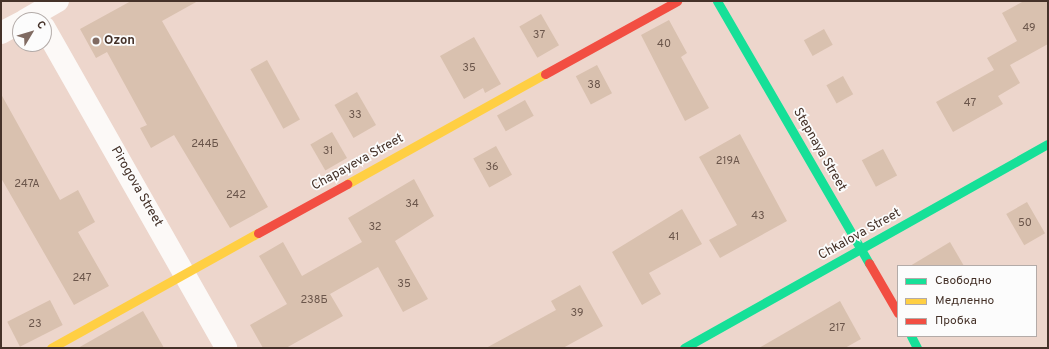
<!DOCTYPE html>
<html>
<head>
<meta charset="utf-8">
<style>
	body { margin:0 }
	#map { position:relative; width:1049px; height:349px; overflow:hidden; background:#edd6cc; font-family:Overpass,sans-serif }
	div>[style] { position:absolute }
	.building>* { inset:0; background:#d9c1af; transform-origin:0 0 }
	.street>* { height:22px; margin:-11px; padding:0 11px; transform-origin:11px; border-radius:11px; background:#fcf9f7 }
	.fast>* { height:9px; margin:-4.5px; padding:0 4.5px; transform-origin:4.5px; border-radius:4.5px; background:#16e098 }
	.slow>* { height:9px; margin:-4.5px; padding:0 4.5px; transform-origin:4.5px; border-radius:4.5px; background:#ffcf43 }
	.jam>* { height:9px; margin:-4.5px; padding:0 4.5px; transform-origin:4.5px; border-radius:4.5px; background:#f24e42 }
	.dots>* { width:11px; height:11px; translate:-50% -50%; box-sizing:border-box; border:2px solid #fcfcfc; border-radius:50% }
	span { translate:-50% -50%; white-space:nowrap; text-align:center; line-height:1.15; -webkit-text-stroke:3.5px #fcfcfc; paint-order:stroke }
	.number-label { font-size:11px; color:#6b564b }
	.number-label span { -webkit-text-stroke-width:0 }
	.poi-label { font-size:13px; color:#453229; font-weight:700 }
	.left { translate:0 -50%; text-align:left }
	.street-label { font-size:13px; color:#453229 }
	.frame { position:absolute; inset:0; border:2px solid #453229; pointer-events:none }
	.legend { position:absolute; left:897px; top:265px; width:140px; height:72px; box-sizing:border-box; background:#fcfcfc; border:1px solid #b3aba8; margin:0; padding:5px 7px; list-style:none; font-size:12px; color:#453229 }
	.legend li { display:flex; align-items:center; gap:8px; height:20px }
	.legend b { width:20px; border:1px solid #b3aba8 }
	.north { position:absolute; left:12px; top:12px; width:40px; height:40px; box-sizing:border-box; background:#fcfcfc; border:1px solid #b3aba8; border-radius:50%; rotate:52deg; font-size:11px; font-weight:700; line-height:16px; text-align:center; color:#453229 }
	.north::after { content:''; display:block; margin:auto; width:14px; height:18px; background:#806b62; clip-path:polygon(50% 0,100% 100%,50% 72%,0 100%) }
</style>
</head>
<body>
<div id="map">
	<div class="building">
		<div style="clip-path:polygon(131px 1px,198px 1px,162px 21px,268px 207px,230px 228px,174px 135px,151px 148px,140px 128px,147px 125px,107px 52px,96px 58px,80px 29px)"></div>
		<div style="clip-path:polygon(1024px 1px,1048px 1px,1048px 44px,1010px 65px,1020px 83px,998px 96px,1003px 104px,953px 132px,936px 102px,994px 70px,987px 58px,1017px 41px,1002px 13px)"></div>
		<div style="left:541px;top:14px;width:36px;height:25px;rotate:60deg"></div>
		<div style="clip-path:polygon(669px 20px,687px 53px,681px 57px,709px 108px,685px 121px,641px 35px)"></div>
		<div style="left:824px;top:29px;width:18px;height:23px;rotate:61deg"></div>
		<div style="clip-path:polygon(474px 37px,501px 84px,485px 93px,483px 88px,464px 99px,440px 56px)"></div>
		<div style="left:267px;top:60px;width:68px;height:19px;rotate:61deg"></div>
		<div style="left:597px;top:65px;width:32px;height:24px;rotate:62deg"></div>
		<div style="left:843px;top:76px;width:21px;height:19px;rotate:61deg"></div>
		<div style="left:357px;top:92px;width:38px;height:26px;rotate:60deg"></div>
		<div style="clip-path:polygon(1px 94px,60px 200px,78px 190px,95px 222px,78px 232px,109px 286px,74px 305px,1px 178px)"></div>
		<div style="left:525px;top:100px;width:18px;height:32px;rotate:61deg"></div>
		<div style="left:332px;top:132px;width:30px;height:25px;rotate:60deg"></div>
		<div style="clip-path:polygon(740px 134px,787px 221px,720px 258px,709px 240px,737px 225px,699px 157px)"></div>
		<div style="left:496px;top:146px;width:33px;height:26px;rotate:61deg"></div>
		<div style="left:883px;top:149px;width:30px;height:24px;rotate:62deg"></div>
		<div style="clip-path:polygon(414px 179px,434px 216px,395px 241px,428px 299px,403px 312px,378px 267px,330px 294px,343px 316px,286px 348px,263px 348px,250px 325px,287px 304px,259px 256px,283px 242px,302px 276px,362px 242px,348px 218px)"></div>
		<div style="left:1027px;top:202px;width:36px;height:24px;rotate:60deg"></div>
		<div style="clip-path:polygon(682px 209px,702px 244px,649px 273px,661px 294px,642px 305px,612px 252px)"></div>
		<div style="clip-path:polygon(950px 242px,964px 266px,910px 266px)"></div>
		<div style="clip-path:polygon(580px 285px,603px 326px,563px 348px,486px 348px,556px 310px,551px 301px)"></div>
		<div style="left:50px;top:300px;width:28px;height:48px;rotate:63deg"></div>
		<div style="clip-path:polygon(840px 301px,861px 339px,845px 348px,759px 348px)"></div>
		<div style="clip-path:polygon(143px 311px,164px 348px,78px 348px)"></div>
	</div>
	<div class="street">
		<div style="left:25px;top:20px;width:38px;rotate:-30deg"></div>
		<div style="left:44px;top:27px;width:369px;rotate:60.4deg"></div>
		<div style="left:1px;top:33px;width:21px;rotate:-28deg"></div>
	</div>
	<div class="fast">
		<div style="left:717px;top:1px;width:303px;rotate:59.9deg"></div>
		<div style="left:911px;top:336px;width:13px;rotate:63deg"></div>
		<div style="left:684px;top:348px;width:417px;rotate:-29.3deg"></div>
	</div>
	<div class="slow">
		<div style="left:347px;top:184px;width:227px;rotate:-29.1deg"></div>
		<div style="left:51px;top:348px;width:237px;rotate:-29.1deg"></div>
	</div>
	<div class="jam">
		<div style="left:545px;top:74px;width:151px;rotate:-28.9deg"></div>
		<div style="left:258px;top:233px;width:102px;rotate:-28.8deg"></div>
		<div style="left:869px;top:263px;width:58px;rotate:59.9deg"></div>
	</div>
	<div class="dots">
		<div style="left:96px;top:41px;background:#806b62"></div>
	</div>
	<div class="number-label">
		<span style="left:1029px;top:28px">49</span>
		<span style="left:539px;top:35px">37</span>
		<span style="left:664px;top:44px">40</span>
		<span style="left:469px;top:68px">35</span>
		<span style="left:594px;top:85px">38</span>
		<span style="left:970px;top:103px">47</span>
		<span style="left:355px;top:115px">33</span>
		<span style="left:205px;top:144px">244Б</span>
		<span style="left:328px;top:151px">31</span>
		<span style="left:728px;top:161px">219А</span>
		<span style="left:492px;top:167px">36</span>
		<span style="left:27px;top:184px">247А</span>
		<span style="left:236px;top:195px">242</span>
		<span style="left:412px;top:204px">34</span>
		<span style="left:758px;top:216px">43</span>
		<span style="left:1025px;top:223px">50</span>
		<span style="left:375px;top:227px">32</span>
		<span style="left:674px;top:237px">41</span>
		<span style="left:82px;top:278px">247</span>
		<span style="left:404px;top:284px">35</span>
		<span style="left:314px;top:300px">238Б</span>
		<span style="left:577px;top:313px">39</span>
		<span style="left:35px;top:324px">23</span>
		<span style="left:837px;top:328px">217</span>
	</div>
	<div class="poi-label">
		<span class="left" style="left:104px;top:41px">Ozon</span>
	</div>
	<div class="street-label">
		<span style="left:819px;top:150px;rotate:60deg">Stepnaya Street</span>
		<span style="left:358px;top:163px;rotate:-29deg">Chapayeva Street</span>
		<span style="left:136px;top:187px;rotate:60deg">Pirogova Street</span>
		<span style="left:860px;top:235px;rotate:-29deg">Chkalova Street</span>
	</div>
	<div class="frame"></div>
	<ul class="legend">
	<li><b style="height:5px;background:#16e098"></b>Свободно</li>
	<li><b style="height:5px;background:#ffcf43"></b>Медленно</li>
	<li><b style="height:5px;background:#f24e42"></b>Пробка</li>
	</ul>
	<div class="north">С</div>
</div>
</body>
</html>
